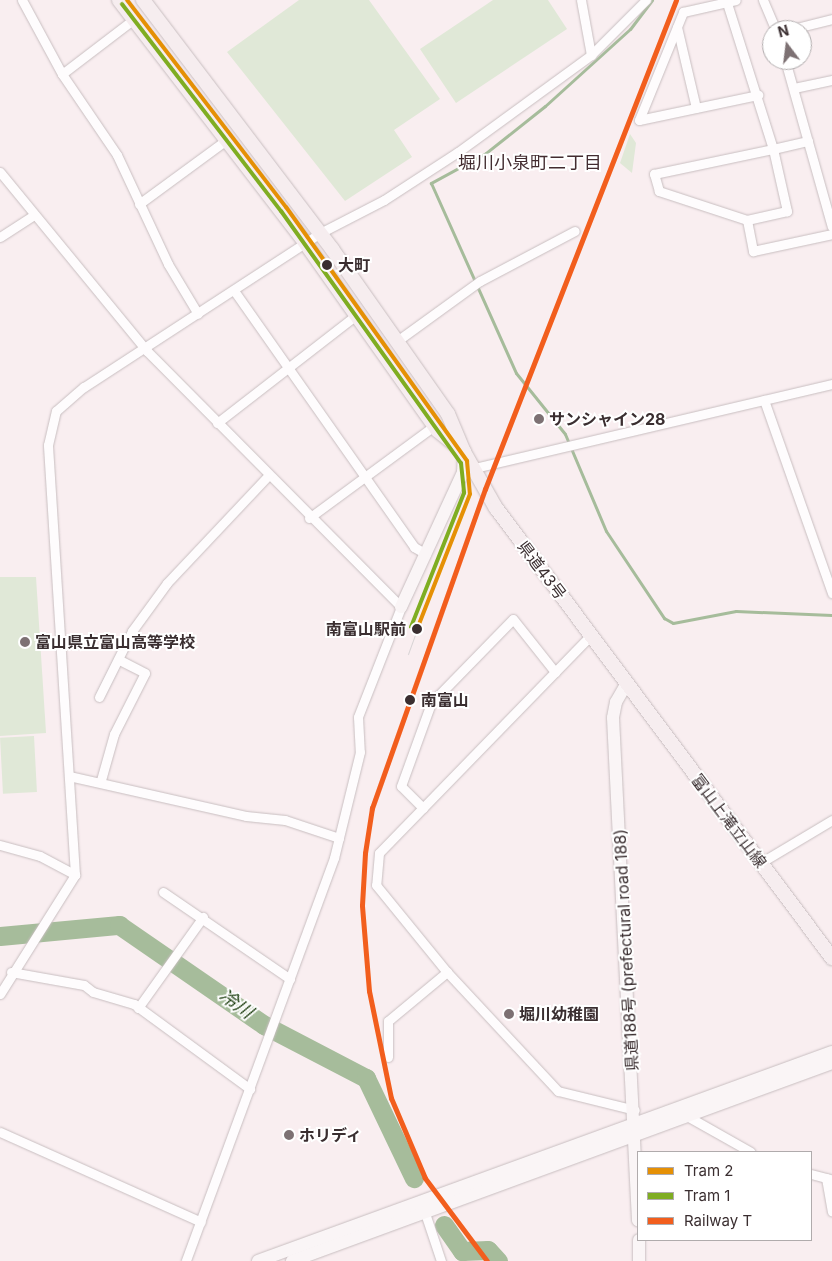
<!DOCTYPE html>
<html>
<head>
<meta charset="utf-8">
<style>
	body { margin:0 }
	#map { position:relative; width:832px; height:1261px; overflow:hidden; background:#f9eef0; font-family:Inter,"Noto Sans JP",sans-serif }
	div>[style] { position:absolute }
	.green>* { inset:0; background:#e0e8d7; transform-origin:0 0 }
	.stream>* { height:3px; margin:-1.5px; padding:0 1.5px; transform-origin:1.5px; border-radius:1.5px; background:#a6bc9b }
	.river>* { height:19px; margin:-9.5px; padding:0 9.5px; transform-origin:9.5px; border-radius:9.5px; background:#a6bc9b }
	.roads { filter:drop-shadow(0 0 1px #c8bec0) drop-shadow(0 0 1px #c8bec0) }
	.street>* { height:9px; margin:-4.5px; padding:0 4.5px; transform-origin:4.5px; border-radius:4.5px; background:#fefcfd }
	.secondary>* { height:12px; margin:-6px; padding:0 6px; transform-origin:6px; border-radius:6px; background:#faf5f6 }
	.primary>* { height:14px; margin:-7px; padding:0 7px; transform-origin:7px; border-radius:7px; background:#f6edef }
	.tram>* { height:1px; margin:-0.5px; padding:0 0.5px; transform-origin:0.5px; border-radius:0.5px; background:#d8d4d5 }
	.rail-1>* { height:5px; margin:-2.5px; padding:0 2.5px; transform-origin:2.5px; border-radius:2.5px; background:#f25e1d }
	.tram-1>* { height:4px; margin:-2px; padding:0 2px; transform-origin:2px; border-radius:2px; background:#e59005 }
	.tram-2>* { height:4px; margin:-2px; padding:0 2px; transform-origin:2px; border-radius:2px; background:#7fad22 }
	.dots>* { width:14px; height:14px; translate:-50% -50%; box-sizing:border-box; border:2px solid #fff; border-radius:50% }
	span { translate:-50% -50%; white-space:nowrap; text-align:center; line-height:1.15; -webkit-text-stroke:4px #fff; paint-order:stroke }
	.stop-label { font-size:16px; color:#3a2e30; font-weight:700 }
	.left { translate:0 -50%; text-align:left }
	.right { translate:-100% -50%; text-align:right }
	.poi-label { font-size:16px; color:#3a2e30; font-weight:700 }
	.street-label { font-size:16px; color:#3a2e30 }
	.neighbourhood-label { font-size:18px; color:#432c30 }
	.water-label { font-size:18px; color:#113403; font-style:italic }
	.legend { position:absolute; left:637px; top:1151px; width:175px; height:90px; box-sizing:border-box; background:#fff; border:1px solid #b0abac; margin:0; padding:6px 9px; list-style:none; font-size:15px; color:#3a2e30 }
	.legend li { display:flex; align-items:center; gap:10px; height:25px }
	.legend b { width:25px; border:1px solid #b0abac }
	.north { position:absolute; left:762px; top:20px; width:50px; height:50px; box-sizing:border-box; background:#fff; border:1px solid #b0abac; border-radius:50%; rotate:345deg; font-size:14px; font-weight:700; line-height:20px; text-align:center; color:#3a2e30 }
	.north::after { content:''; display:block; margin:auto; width:18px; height:22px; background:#7d7173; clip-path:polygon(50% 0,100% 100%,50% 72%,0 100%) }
</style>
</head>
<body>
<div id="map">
	<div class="green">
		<div style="clip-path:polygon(299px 0,369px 0,440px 99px,394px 130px,412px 157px,345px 201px,227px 52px)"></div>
		<div style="clip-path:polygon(493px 0,548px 0,567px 29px,456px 103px,420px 49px)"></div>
		<div style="clip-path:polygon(630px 134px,636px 143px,632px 173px,620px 163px)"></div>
		<div style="clip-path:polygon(0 577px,36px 577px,46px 733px,0 736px)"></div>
		<div style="left:34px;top:736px;width:56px;height:34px;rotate:87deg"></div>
	</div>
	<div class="stream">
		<div style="left:652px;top:0;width:36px;rotate:127deg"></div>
		<div style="left:630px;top:29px;width:115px;rotate:137.8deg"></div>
		<div style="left:545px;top:106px;width:75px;rotate:141.5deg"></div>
		<div style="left:486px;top:153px;width:63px;rotate:151.4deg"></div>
		<div style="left:431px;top:183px;width:208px;rotate:65.9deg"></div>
		<div style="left:516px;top:373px;width:78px;rotate:51.2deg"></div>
		<div style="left:565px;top:434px;width:105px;rotate:67.1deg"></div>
		<div style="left:606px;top:531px;width:105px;rotate:56.3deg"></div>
		<div style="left:664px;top:618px;width:10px;rotate:29deg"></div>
		<div style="left:673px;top:623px;width:64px;rotate:-10.8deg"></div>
		<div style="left:736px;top:611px;width:96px;rotate:2.4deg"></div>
	</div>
	<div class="river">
		<div style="left:0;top:936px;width:120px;rotate:-5.3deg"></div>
		<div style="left:119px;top:925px;width:176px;rotate:34.6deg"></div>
		<div style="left:264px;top:1025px;width:115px;rotate:27.5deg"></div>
		<div style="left:366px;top:1078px;width:111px;rotate:64.4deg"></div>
		<div style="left:444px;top:1225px;width:32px;rotate:55deg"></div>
		<div style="left:462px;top:1251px;width:26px;rotate:-2deg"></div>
		<div style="left:488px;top:1250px;width:15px;rotate:48deg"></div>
	</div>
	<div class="roads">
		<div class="street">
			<div style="left:22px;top:0;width:84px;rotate:61.6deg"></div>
			<div style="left:62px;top:74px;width:98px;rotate:55.8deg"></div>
			<div style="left:117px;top:155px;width:120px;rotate:64.9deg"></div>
			<div style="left:168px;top:264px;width:58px;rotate:59deg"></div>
			<div style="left:581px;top:0;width:56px;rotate:79.7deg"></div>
			<div style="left:763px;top:0;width:33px;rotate:67deg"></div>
			<div style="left:727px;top:3px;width:153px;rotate:72.5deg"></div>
			<div style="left:773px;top:149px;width:64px;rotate:77.3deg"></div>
			<div style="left:787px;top:211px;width:41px;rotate:167.3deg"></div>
			<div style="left:747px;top:220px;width:93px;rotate:-161.8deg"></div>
			<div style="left:659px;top:191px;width:18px;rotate:-106deg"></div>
			<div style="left:654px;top:174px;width:122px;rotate:-11.9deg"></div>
			<div style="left:773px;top:149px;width:36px;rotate:-13deg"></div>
			<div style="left:677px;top:27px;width:83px;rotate:76.8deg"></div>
			<div style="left:788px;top:30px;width:45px;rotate:-14deg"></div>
			<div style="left:785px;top:60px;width:173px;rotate:74.3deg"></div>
			<div style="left:62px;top:74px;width:91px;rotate:-37.4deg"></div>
			<div style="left:794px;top:88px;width:39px;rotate:-12deg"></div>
			<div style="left:639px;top:120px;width:117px;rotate:-67.8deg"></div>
			<div style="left:683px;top:12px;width:54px;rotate:-12.8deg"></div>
			<div style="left:639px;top:120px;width:122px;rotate:-11.9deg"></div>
			<div style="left:0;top:172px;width:232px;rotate:50.6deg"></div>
			<div style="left:147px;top:351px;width:361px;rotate:45.2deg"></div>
			<div style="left:401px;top:607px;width:118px;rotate:111.4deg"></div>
			<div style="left:358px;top:717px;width:35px;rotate:87deg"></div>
			<div style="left:360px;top:752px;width:109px;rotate:103.8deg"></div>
			<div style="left:334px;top:858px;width:429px;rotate:110.2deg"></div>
			<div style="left:139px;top:204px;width:108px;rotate:-36.3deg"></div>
			<div style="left:747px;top:220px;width:32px;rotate:79deg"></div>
			<div style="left:753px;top:251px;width:81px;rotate:-12.1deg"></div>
			<div style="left:0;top:237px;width:40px;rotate:-32.9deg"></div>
			<div style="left:235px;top:292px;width:312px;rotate:54.9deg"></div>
			<div style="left:414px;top:547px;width:14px;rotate:30deg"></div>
			<div style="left:397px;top:341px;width:102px;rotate:-35.9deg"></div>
			<div style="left:480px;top:281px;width:107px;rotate:-27.8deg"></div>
			<div style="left:764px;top:400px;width:205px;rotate:70.6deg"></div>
			<div style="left:217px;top:423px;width:175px;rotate:-37.8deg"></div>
			<div style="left:474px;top:468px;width:368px;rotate:-13.2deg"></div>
			<div style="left:309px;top:518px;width:155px;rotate:-36.4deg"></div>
			<div style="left:591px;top:635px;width:304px;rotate:134.2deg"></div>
			<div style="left:379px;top:853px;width:32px;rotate:95deg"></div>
			<div style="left:376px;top:885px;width:112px;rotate:50.8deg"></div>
			<div style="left:447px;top:972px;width:163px;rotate:47deg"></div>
			<div style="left:558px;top:1091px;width:79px;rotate:13.9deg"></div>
			<div style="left:99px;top:697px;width:74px;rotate:-63.4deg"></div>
			<div style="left:132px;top:631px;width:59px;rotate:-53.9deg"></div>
			<div style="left:167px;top:583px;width:147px;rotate:-46.7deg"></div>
			<div style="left:69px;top:776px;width:181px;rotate:12.7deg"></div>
			<div style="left:246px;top:816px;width:39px;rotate:6deg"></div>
			<div style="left:285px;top:820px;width:57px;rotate:18.4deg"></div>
			<div style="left:101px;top:780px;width:48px;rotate:-74.2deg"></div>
			<div style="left:114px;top:734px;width:68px;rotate:-63.1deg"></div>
			<div style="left:145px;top:673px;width:30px;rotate:-153deg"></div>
			<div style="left:423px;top:808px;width:31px;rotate:-135deg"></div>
			<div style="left:401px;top:786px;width:88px;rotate:-70.1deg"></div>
			<div style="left:431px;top:703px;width:117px;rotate:-45.7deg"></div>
			<div style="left:513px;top:619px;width:68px;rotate:51.6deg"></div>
			<div style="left:0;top:845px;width:41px;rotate:15.4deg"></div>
			<div style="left:40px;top:856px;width:40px;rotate:28deg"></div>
			<div style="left:760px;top:863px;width:84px;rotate:-30.8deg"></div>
			<div style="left:163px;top:892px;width:154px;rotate:34.4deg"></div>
			<div style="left:11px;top:972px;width:74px;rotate:10.1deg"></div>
			<div style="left:84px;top:985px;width:11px;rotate:38deg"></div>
			<div style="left:93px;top:992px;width:43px;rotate:16.3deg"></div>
			<div style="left:134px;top:1004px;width:144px;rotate:36.2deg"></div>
			<div style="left:0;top:994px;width:141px;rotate:-57.8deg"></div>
			<div style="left:75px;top:875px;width:431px;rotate:-93.6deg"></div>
			<div style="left:48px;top:445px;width:35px;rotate:-77deg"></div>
			<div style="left:56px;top:411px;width:37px;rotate:-41deg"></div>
			<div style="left:84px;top:387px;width:282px;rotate:-33.1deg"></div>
			<div style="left:320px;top:233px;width:72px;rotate:-27.3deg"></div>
			<div style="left:384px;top:200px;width:88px;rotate:-33deg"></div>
			<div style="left:458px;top:152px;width:165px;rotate:-36.1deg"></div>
			<div style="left:591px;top:55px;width:78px;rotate:-45deg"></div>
			<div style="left:138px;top:1008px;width:112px;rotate:-54.5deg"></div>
			<div style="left:388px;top:1057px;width:36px;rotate:-90deg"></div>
			<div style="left:388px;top:1021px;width:77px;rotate:-39.7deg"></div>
			<div style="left:687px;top:1116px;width:73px;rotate:29.4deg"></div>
			<div style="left:0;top:1132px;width:220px;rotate:24.1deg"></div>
			<div style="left:811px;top:1174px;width:20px;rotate:15deg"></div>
			<div style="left:826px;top:1178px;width:34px;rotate:80deg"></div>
			<div style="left:425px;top:1213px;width:51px;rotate:71.6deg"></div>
		</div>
		<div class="secondary">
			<div style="left:401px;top:607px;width:149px;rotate:-65.3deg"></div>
			<div style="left:463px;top:472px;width:20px;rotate:-87deg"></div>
			<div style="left:627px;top:683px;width:22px;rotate:120deg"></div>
			<div style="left:616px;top:702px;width:16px;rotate:101deg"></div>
			<div style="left:613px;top:718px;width:503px;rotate:87.15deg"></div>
			<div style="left:639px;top:1240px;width:21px;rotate:90deg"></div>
			<div style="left:258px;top:1261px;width:611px;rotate:-20.01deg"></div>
			<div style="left:292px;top:1261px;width:575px;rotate:-20.14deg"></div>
		</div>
		<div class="primary">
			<div style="left:119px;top:0;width:307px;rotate:52.5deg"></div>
			<div style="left:306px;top:244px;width:228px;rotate:54.8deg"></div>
			<div style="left:437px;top:430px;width:35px;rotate:39deg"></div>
			<div style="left:464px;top:452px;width:41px;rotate:-112.8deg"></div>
			<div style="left:448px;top:414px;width:202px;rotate:-125.1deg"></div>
			<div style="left:332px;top:249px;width:313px;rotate:-127.2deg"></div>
			<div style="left:464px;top:452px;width:64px;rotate:60.3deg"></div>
			<div style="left:496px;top:508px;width:562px;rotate:53.25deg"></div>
		</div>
	</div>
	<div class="tram">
		<div style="left:408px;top:654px;width:27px;rotate:-70deg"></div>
	</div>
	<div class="rail-1">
		<div style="left:487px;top:1261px;width:104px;rotate:-126.8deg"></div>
		<div style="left:425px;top:1178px;width:87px;rotate:-113deg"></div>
		<div style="left:391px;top:1098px;width:109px;rotate:-101.6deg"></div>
		<div style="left:369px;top:991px;width:86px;rotate:-94.7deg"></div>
		<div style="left:362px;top:905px;width:52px;rotate:-86.7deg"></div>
		<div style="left:365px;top:853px;width:46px;rotate:-81.2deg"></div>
		<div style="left:372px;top:808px;width:338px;rotate:-70.5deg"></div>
		<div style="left:485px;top:489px;width:525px;rotate:-68.66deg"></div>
	</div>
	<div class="tram-1">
		<div style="left:127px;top:0;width:261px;rotate:52.5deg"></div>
		<div style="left:286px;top:207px;width:312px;rotate:54.5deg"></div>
		<div style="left:467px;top:461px;width:33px;rotate:85deg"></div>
		<div style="left:470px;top:494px;width:145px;rotate:111.4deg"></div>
	</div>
	<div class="tram-2">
		<div style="left:122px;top:4px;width:261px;rotate:52.5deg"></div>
		<div style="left:281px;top:211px;width:310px;rotate:54.5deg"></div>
		<div style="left:461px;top:463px;width:30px;rotate:84deg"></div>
		<div style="left:464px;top:493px;width:144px;rotate:111.6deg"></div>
	</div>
	<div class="dots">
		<div style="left:327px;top:265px;background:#3a2e30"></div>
		<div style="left:539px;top:419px;background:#7d7173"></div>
		<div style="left:417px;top:629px;background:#3a2e30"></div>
		<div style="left:25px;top:642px;background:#7d7173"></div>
		<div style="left:410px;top:700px;background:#3a2e30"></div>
		<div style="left:509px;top:1014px;background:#7d7173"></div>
		<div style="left:289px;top:1135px;background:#7d7173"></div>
	</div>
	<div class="stop-label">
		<span class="left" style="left:338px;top:265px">大町</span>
		<span class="right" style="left:406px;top:629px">南富山駅前</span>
		<span class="left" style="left:421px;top:700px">南富山</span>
	</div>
	<div class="poi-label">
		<span class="left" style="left:549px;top:419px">サンシャイン28</span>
		<span class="left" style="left:35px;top:642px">富山県立富山高等学校</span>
		<span class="left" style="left:519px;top:1014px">堀川幼稚園</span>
		<span class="left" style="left:299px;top:1135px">ホリディ</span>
	</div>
	<div class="street-label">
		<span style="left:542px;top:570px;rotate:53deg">県道43号</span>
		<span style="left:729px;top:821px;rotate:53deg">富山上滝立山線</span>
		<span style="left:626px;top:950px;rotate:-93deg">県道188号 (prefectural road 188)</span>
	</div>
	<div class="neighbourhood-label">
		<span style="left:530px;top:163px">堀川小泉町二丁目</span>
	</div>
	<div class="water-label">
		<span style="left:236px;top:1004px;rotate:36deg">冷川</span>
	</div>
	<ul class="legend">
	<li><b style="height:6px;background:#e59005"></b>Tram 2</li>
	<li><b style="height:6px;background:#7fad22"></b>Tram 1</li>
	<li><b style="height:6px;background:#f25e1d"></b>Railway T</li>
	</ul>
	<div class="north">N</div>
</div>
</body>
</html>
